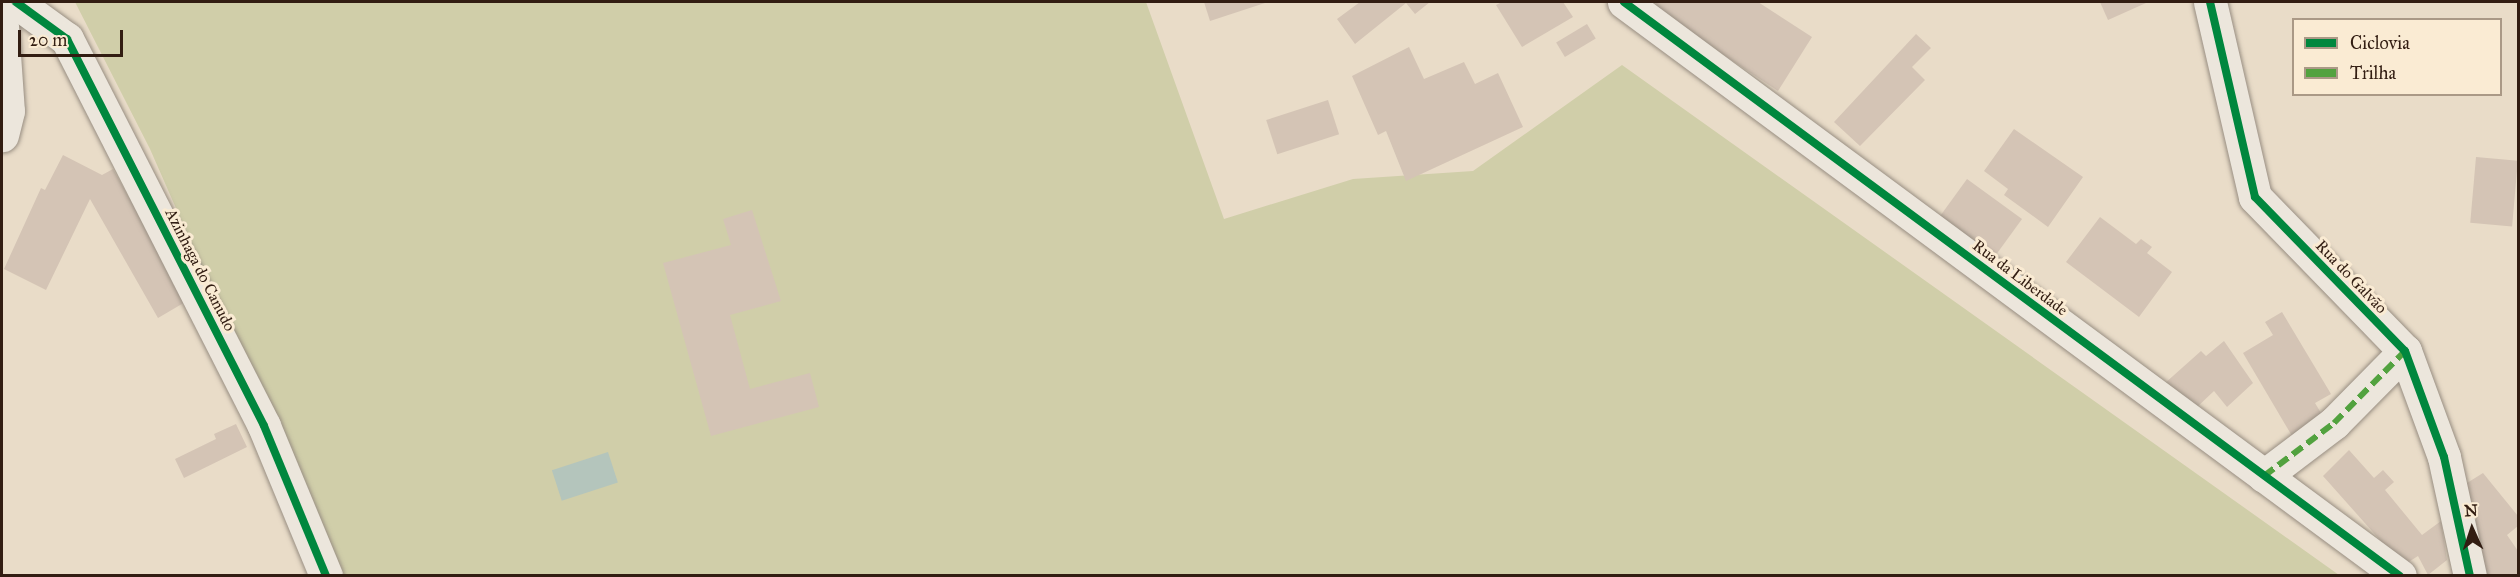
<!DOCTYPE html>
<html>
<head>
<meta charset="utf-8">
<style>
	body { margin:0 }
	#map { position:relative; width:2520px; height:577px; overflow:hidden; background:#e9dcc8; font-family:"IM FELL Great Primer",serif }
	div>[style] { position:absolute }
	.green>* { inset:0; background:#d0cea9 }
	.water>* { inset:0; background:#b4c5bc; transform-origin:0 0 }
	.building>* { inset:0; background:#d4c4b5; transform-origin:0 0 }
	.roads { filter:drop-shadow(0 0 2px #988e82) drop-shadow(0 0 2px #988e82) }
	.minor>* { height:33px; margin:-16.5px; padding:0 16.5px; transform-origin:16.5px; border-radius:16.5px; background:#ece6dc }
	.quiet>* { height:6px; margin-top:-3px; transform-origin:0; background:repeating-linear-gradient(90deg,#52a23f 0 12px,transparent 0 18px) }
	.cycleway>* { height:8px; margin:-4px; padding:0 4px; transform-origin:4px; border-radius:4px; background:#00873e }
	span { translate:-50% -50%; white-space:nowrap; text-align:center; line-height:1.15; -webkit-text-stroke:6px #faebd3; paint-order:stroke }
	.street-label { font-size:16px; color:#321d12 }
	.frame { position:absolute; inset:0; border:3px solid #321d12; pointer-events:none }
	.legend { position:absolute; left:2292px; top:18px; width:210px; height:78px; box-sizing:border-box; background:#faebd3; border:2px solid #aa9986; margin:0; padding:8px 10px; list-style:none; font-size:18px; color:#321d12 }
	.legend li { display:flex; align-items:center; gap:12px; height:30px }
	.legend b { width:30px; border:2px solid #aa9986 }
	.north { position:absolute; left:2442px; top:499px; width:60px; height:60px; -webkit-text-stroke:4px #faebd3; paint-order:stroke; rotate:357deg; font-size:16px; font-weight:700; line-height:24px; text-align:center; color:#321d12 }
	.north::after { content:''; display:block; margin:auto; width:21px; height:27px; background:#321d12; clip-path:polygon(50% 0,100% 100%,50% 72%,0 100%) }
	.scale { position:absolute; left:18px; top:30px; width:105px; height:27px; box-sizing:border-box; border:3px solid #321d12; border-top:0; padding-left:8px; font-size:18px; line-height:21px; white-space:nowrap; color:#321d12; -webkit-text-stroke:4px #faebd3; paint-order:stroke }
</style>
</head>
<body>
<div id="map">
	<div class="green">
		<div style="clip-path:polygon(75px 2px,1146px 2px,1224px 219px,1353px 179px,1473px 171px,1622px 65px,2339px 575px,337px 575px,150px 149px)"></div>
	</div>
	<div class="water">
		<div style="left:608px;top:452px;width:32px;height:59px;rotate:72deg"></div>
	</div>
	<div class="building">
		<div style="clip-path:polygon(1204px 2px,1268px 2px,1210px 21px)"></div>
		<div style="clip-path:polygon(1360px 2px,1430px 2px,1415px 14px,1406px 3px,1355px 44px,1337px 19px)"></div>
		<div style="clip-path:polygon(1502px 2px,1563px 2px,1573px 17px,1522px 47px,1496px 5px)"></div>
		<div style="clip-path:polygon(1657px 2px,1758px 2px,1812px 37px,1778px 91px,1653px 8px)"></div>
		<div style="clip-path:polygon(2100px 2px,2145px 2px,2146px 3px,2108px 20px)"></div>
		<div style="left:1587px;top:24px;width:17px;height:36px;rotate:59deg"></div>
		<div style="clip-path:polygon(1916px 34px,1931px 48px,1912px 67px,1925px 80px,1860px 146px,1834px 122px)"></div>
		<div style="clip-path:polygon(1409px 47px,1424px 79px,1464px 62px,1475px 84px,1498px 73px,1523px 127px,1406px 181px,1386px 131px,1378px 135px,1352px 76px)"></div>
		<div style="left:1328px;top:100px;width:36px;height:65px;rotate:72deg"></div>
		<div style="clip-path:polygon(2014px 129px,2083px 177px,2048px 227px,2004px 195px,2008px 189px,1984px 171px)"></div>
		<div style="clip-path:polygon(63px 155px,102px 175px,113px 169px,187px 301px,158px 318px,90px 199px,46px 290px,4px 269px,41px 188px,45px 190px)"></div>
		<div style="left:2476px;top:157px;width:42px;height:66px;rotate:5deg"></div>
		<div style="left:1967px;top:179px;width:68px;height:54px;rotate:36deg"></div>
		<div style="clip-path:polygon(752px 210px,781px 301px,730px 315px,750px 389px,810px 373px,819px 407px,711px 436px,663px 263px,731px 245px,723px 219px)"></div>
		<div style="clip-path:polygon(2100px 217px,2136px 244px,2141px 239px,2152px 247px,2147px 253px,2172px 272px,2139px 317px,2066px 262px)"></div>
		<div style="clip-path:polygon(2282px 312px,2331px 394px,2315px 403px,2327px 423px,2295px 441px,2243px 353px,2273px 335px,2265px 322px)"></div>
		<div style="clip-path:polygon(2224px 341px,2253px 383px,2227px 407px,2214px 391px,2196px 408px,2164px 384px,2201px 351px,2206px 356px)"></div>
		<div style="clip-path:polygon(236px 424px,247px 447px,184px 478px,175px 459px,216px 439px,214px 434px)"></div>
		<div style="clip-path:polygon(2349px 450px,2374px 478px,2383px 470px,2394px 482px,2385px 490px,2422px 535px,2441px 521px,2447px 560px,2428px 575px,2418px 556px,2407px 563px,2400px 555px,2396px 558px,2323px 476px)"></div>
		<div style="clip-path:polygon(2483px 473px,2518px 516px,2518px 526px,2507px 535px,2518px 551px,2518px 576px,2484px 576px,2459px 488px)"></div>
	</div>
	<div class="roads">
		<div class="minor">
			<div style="left:16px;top:2px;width:63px;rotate:36deg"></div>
			<div style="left:67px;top:39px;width:434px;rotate:63deg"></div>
			<div style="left:264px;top:426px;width:162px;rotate:67.5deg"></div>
			<div style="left:1624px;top:2px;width:965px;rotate:36.49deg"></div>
			<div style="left:2210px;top:2px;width:200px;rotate:77deg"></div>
			<div style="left:2255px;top:197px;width:215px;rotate:45.8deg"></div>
			<div style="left:2405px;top:351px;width:113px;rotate:69.8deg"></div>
			<div style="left:2444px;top:457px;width:122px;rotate:77.7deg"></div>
			<div style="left:2px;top:26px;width:85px;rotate:86deg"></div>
			<div style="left:8px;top:111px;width:25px;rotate:104deg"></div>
			<div style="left:2264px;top:476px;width:88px;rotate:-37.1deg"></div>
			<div style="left:2334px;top:423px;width:101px;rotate:-45.4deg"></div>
		</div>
	</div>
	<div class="quiet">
		<div style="left:2264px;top:476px;width:88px;rotate:-37.1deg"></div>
		<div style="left:2334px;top:423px;width:101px;rotate:-45.4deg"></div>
	</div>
	<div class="cycleway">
		<div style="left:16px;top:2px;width:63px;rotate:36deg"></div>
		<div style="left:67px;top:39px;width:434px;rotate:63deg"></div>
		<div style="left:264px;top:426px;width:162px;rotate:67.5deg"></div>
		<div style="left:1624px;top:2px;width:965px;rotate:36.49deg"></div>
		<div style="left:2210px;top:2px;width:200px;rotate:77deg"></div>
		<div style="left:2255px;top:197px;width:215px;rotate:45.8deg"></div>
		<div style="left:2405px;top:351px;width:113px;rotate:69.8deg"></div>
		<div style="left:2444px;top:457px;width:122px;rotate:77.7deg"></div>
	</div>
	<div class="street-label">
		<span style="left:200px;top:270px;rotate:63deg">Azinhaga do Canudo</span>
		<span style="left:2351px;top:277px;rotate:46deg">Rua do Galvão</span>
		<span style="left:2020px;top:278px;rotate:37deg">Rua da Liberdade</span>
	</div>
	<div class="frame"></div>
	<ul class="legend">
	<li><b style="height:8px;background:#00873e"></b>Ciclovia</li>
	<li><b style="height:8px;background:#52a23f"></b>Trilha</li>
	</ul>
	<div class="north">N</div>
	<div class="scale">20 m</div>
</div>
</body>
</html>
